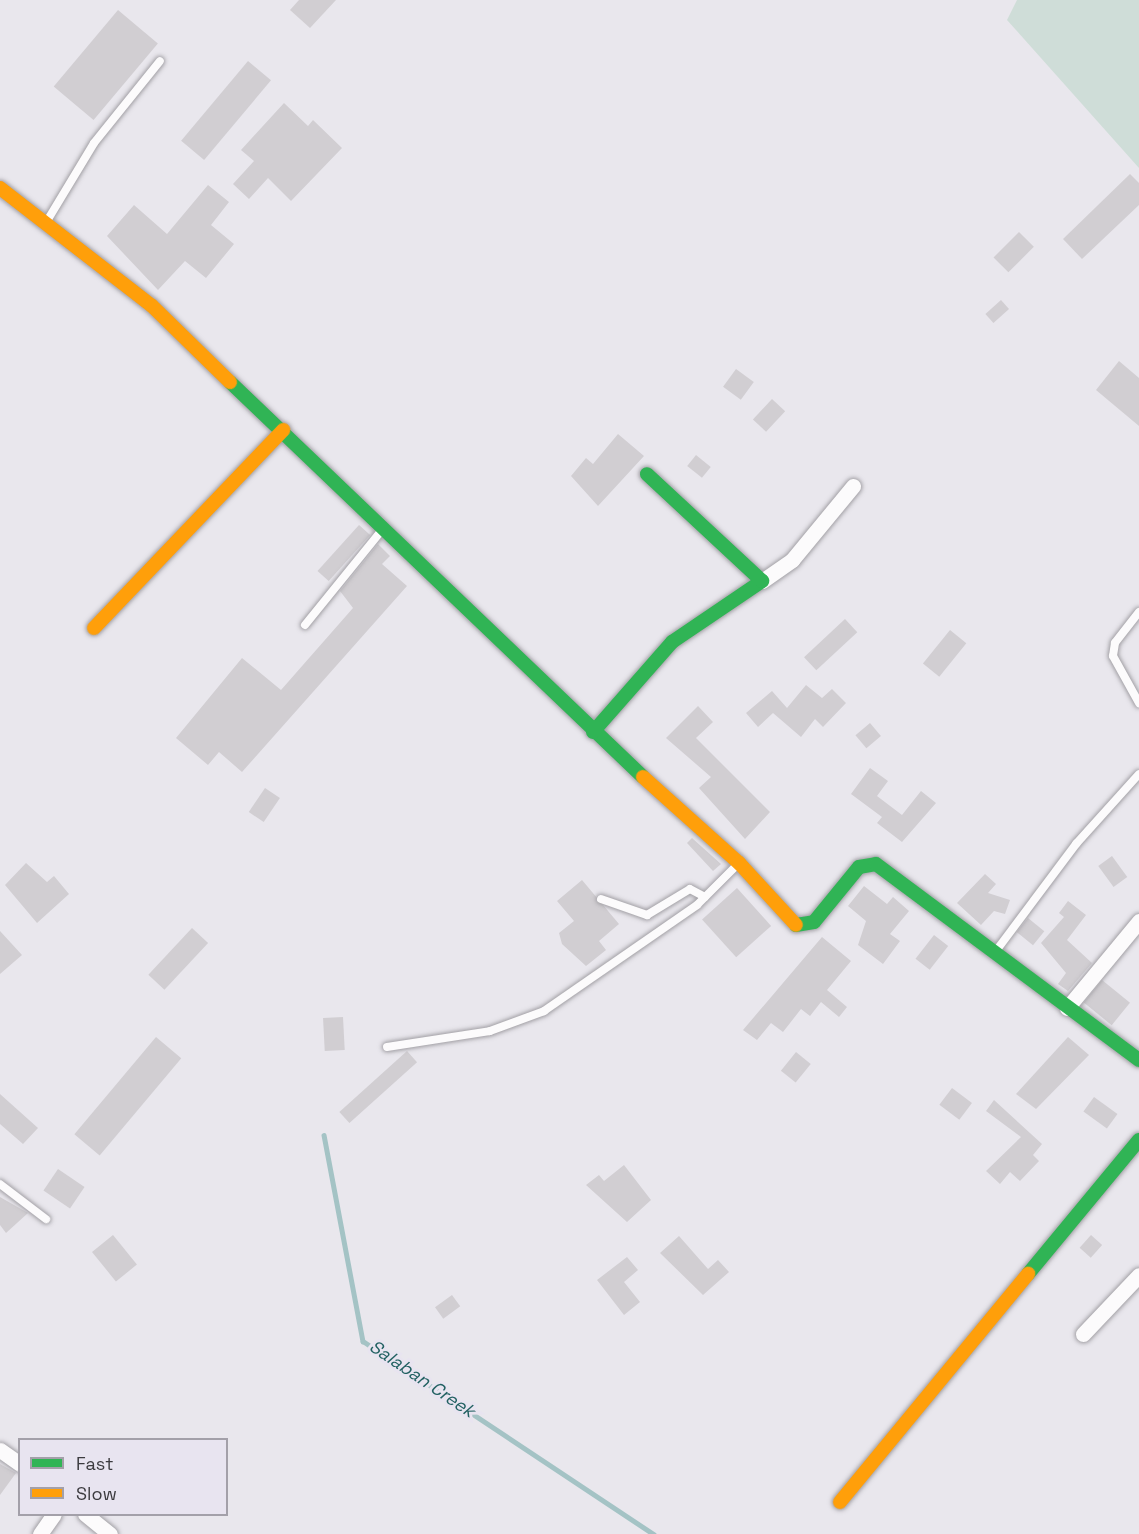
<!DOCTYPE html>
<html>
<head>
<meta charset="utf-8">
<style>
	body { margin:0 }
	#map { position:relative; width:1139px; height:1534px; overflow:hidden; background:#e9e7ed; font-family:"Space Grotesk",sans-serif }
	div>[style] { position:absolute }
	.green>* { inset:0; background:#cfddd8 }
	.stream>* { height:4.5px; margin:-2.25px; padding:0 2.25px; transform-origin:2.25px; border-radius:2.25px; background:#a4c3c5 }
	.building>* { inset:0; background:#d1ced2; transform-origin:0 0 }
	.roads { filter:drop-shadow(0 0 2px #a2a0a5) drop-shadow(0 0 2px #a2a0a5) }
	.lane>* { height:8px; margin:-4px; padding:0 4px; transform-origin:4px; border-radius:4px; background:#fcfbfc }
	.street>* { height:15px; margin:-7.5px; padding:0 7.5px; transform-origin:7.5px; border-radius:7.5px; background:#fcfbfc }
	.fast>* { height:14px; margin:-7px; padding:0 7px; transform-origin:7px; border-radius:7px; background:#30b455 }
	.slow>* { height:14px; margin:-7px; padding:0 7px; transform-origin:7px; border-radius:7px; background:#ff9f0a }
	span { translate:-50% -50%; white-space:nowrap; text-align:center; line-height:1.15; -webkit-text-stroke:6px #e8e4f0; paint-order:stroke }
	.water-label { font-size:18px; color:#226162; font-style:italic }
	.legend { position:absolute; left:18px; top:1438px; width:210px; height:78px; box-sizing:border-box; background:#e8e4f0; border:2px solid #a3a0a9; margin:0; padding:8px 10px; list-style:none; font-size:18px; color:#3c3b3f }
	.legend li { display:flex; align-items:center; gap:12px; height:30px }
	.legend b { width:30px; border:2px solid #a3a0a9 }
</style>
</head>
<body>
<div id="map">
	<div class="green">
		<div style="clip-path:polygon(1017px 0,1139px 0,1139px 168px,1007px 20px)"></div>
	</div>
	<div class="stream">
		<div style="left:324px;top:1135px;width:210px;rotate:79.3deg"></div>
		<div style="left:363px;top:1341px;width:349px;rotate:33.6deg"></div>
	</div>
	<div class="building">
		<div style="clip-path:polygon(299px 0,336px 0,310px 28px,290px 10px)"></div>
		<div style="left:118px;top:10px;width:52px;height:100px;rotate:40deg"></div>
		<div style="left:248px;top:61px;width:30px;height:104px;rotate:40deg"></div>
		<div style="clip-path:polygon(284px 103px,308px 126px,313px 120px,342px 148px,291px 201px,268px 178px,249px 199px,233px 184px,254px 161px,241px 150px)"></div>
		<div style="clip-path:polygon(1130px 174px,1139px 183px,1139px 205px,1082px 259px,1063px 239px)"></div>
		<div style="clip-path:polygon(208px 185px,229px 202px,211px 225px,234px 244px,206px 278px,185px 261px,158px 290px,107px 236px,134px 205px,167px 234px)"></div>
		<div style="left:1019px;top:232px;width:21px;height:36px;rotate:45deg"></div>
		<div style="left:1001px;top:300px;width:12px;height:21px;rotate:48deg"></div>
		<div style="clip-path:polygon(1119px 361px,1139px 378px,1139px 426px,1096px 390px)"></div>
		<div style="left:736px;top:369px;width:22px;height:22px;rotate:36deg"></div>
		<div style="left:772px;top:399px;width:18px;height:28px;rotate:43deg"></div>
		<div style="clip-path:polygon(618px 434px,644px 456px,598px 506px,571px 476px,586px 458px,593px 464px)"></div>
		<div style="left:696px;top:455px;width:19px;height:14px;rotate:39deg"></div>
		<div style="left:359px;top:525px;width:15px;height:62px;rotate:42deg"></div>
		<div style="clip-path:polygon(378px 544px,390px 556px,382px 564px,407px 586px,242px 772px,219px 752px,208px 765px,176px 738px,242px 658px,281px 690px,353px 608px,340px 591px)"></div>
		<div style="left:845px;top:619px;width:18px;height:56px;rotate:47deg"></div>
		<div style="left:950px;top:630px;width:21px;height:43px;rotate:39deg"></div>
		<div style="clip-path:polygon(806px 685px,822px 698px,832px 689px,846px 703px,823px 727px,815px 719px,801px 737px,773px 713px,758px 727px,746px 713px,772px 691px,787px 708px)"></div>
		<div style="clip-path:polygon(698px 706px,713px 722px,696px 738px,770px 812px,745px 839px,699px 788px,711px 777px,666px 738px)"></div>
		<div style="left:870px;top:723px;width:17px;height:19px;rotate:50deg"></div>
		<div style="clip-path:polygon(870px 768px,888px 781px,877px 796px,902px 815px,921px 791px,936px 803px,902px 842px,877px 823px,882px 817px,851px 794px)"></div>
		<div style="left:265px;top:788px;width:18px;height:29px;rotate:34deg"></div>
		<div style="clip-path:polygon(692px 838px,721px 864px,713px 871px,687px 843px)"></div>
		<div style="left:1112px;top:856px;width:26px;height:17px;rotate:54deg"></div>
		<div style="clip-path:polygon(26px 863px,47px 882px,54px 876px,69px 894px,37px 923px,5px 885px)"></div>
		<div style="clip-path:polygon(985px 874px,996px 884px,988px 893px,1010px 900px,1005px 914px,994px 911px,981px 925px,957px 903px)"></div>
		<div style="clip-path:polygon(582px 880px,619px 924px,599px 941px,606px 950px,586px 966px,562px 944px,559px 933px,574px 921px,557px 901px)"></div>
		<div style="clip-path:polygon(864px 886px,887px 904px,893px 897px,909px 911px,890px 934px,900px 941px,883px 964px,858px 945px,866px 921px,848px 906px)"></div>
		<div style="left:737px;top:888px;width:51px;height:47px;rotate:48deg"></div>
		<div style="clip-path:polygon(1068px 901px,1086px 915px,1067px 940px,1092px 963px,1068px 991px,1058px 984px,1066px 973px,1041px 943px,1064px 917px,1059px 913px)"></div>
		<div style="left:1028px;top:918px;width:21px;height:18px;rotate:39deg"></div>
		<div style="left:192px;top:928px;width:22px;height:64px;rotate:43deg"></div>
		<div style="clip-path:polygon(0 931px,22px 955px,0 974px)"></div>
		<div style="left:934px;top:935px;width:18px;height:30px;rotate:38deg"></div>
		<div style="clip-path:polygon(822px 937px,851px 961px,827px 990px,847px 1007px,839px 1017px,821px 1002px,810px 1016px,801px 1009px,783px 1032px,771px 1023px,757px 1040px,743px 1030px)"></div>
		<div style="left:1102px;top:980px;width:36px;height:29px;rotate:39deg"></div>
		<div style="left:343px;top:1017px;width:33px;height:20px;rotate:87deg"></div>
		<div style="left:156px;top:1037px;width:33px;height:127px;rotate:40deg"></div>
		<div style="clip-path:polygon(1068px 1037px,1089px 1055px,1036px 1109px,1016px 1094px)"></div>
		<div style="left:407px;top:1051px;width:15px;height:91px;rotate:48deg"></div>
		<div style="left:796px;top:1052px;width:19px;height:24px;rotate:39deg"></div>
		<div style="left:952px;top:1088px;width:25px;height:21px;rotate:37deg"></div>
		<div style="clip-path:polygon(0 1094px,38px 1128px,23px 1144px,0 1124px)"></div>
		<div style="left:1094px;top:1097px;width:29px;height:18px;rotate:36deg"></div>
		<div style="clip-path:polygon(994px 1100px,1042px 1144px,1033px 1155px,1039px 1161px,1020px 1181px,1010px 1172px,1000px 1184px,986px 1171px,1021px 1137px,986px 1111px)"></div>
		<div style="clip-path:polygon(624px 1165px,651px 1200px,627px 1222px,586px 1185px,599px 1175px,604px 1181px)"></div>
		<div style="left:58px;top:1169px;width:32px;height:26px;rotate:34deg"></div>
		<div style="clip-path:polygon(0 1197px,28px 1213px,6px 1233px,0 1225px)"></div>
		<div style="left:113px;top:1235px;width:38px;height:27px;rotate:51deg"></div>
		<div style="left:1091px;top:1235px;width:15px;height:17px;rotate:42deg"></div>
		<div style="clip-path:polygon(679px 1236px,708px 1269px,718px 1260px,729px 1272px,703px 1295px,660px 1253px)"></div>
		<div style="clip-path:polygon(627px 1257px,638px 1270px,624px 1282px,640px 1302px,624px 1315px,597px 1280px)"></div>
		<div style="left:452px;top:1295px;width:14px;height:21px;rotate:54deg"></div>
		<div style="clip-path:polygon(0 1464px,16px 1473px,0 1495px)"></div>
	</div>
	<div class="roads">
		<div class="lane">
			<div style="left:47px;top:221px;width:91px;rotate:-58.9deg"></div>
			<div style="left:94px;top:143px;width:105px;rotate:-51.2deg"></div>
			<div style="left:1139px;top:612px;width:39px;rotate:128deg"></div>
			<div style="left:1115px;top:643px;width:13px;rotate:99deg"></div>
			<div style="left:1113px;top:656px;width:54px;rotate:61deg"></div>
			<div style="left:305px;top:625px;width:121px;rotate:-51deg"></div>
			<div style="left:601px;top:899px;width:49px;rotate:19.2deg"></div>
			<div style="left:647px;top:915px;width:50px;rotate:-31.2deg"></div>
			<div style="left:690px;top:889px;width:17px;rotate:28deg"></div>
			<div style="left:996px;top:951px;width:134px;rotate:-53.2deg"></div>
			<div style="left:1076px;top:844px;width:94px;rotate:-48deg"></div>
			<div style="left:387px;top:1047px;width:104px;rotate:-8.8deg"></div>
			<div style="left:490px;top:1031px;width:58px;rotate:-20.3deg"></div>
			<div style="left:544px;top:1011px;width:186px;rotate:-34.7deg"></div>
			<div style="left:697px;top:905px;width:58px;rotate:-45deg"></div>
			<div style="left:0;top:1184px;width:58px;rotate:37.3deg"></div>
		</div>
		<div class="street">
			<div style="left:762px;top:581px;width:37px;rotate:-35deg"></div>
			<div style="left:792px;top:560px;width:96px;rotate:-50.5deg"></div>
			<div style="left:1067px;top:1008px;width:113px;rotate:-50.4deg"></div>
			<div style="left:1083px;top:1334px;width:81px;rotate:-46.5deg"></div>
			<div style="left:0;top:1450px;width:24px;rotate:35deg"></div>
			<div style="left:85px;top:1514px;width:32px;rotate:39deg"></div>
			<div style="left:40px;top:1534px;width:24px;rotate:-55deg"></div>
		</div>
		<div class="fast">
			<div style="left:230px;top:382px;width:571px;rotate:43.72deg"></div>
			<div style="left:593px;top:732px;width:120px;rotate:-48.7deg"></div>
			<div style="left:672px;top:642px;width:109px;rotate:-34.1deg"></div>
			<div style="left:762px;top:581px;width:157px;rotate:-137.1deg"></div>
			<div style="left:796px;top:925px;width:18px;rotate:-9deg"></div>
			<div style="left:814px;top:922px;width:71px;rotate:-50.7deg"></div>
			<div style="left:859px;top:867px;width:17px;rotate:-10deg"></div>
			<div style="left:876px;top:864px;width:328px;rotate:36.7deg"></div>
			<div style="left:1028px;top:1274px;width:174px;rotate:-50.4deg"></div>
		</div>
		<div class="slow">
			<div style="left:0;top:188px;width:192px;rotate:37.8deg"></div>
			<div style="left:152px;top:306px;width:109px;rotate:44.3deg"></div>
			<div style="left:94px;top:628px;width:274px;rotate:-46.3deg"></div>
			<div style="left:643px;top:777px;width:129px;rotate:41.9deg"></div>
			<div style="left:739px;top:863px;width:84px;rotate:47.4deg"></div>
			<div style="left:840px;top:1502px;width:296px;rotate:-50.5deg"></div>
		</div>
	</div>
	<div class="water-label">
		<span style="left:422px;top:1379px;rotate:34deg">Salaban Creek</span>
	</div>
	<ul class="legend">
	<li><b style="height:8px;background:#30b455"></b>Fast</li>
	<li><b style="height:8px;background:#ff9f0a"></b>Slow</li>
	</ul>
</div>
</body>
</html>
